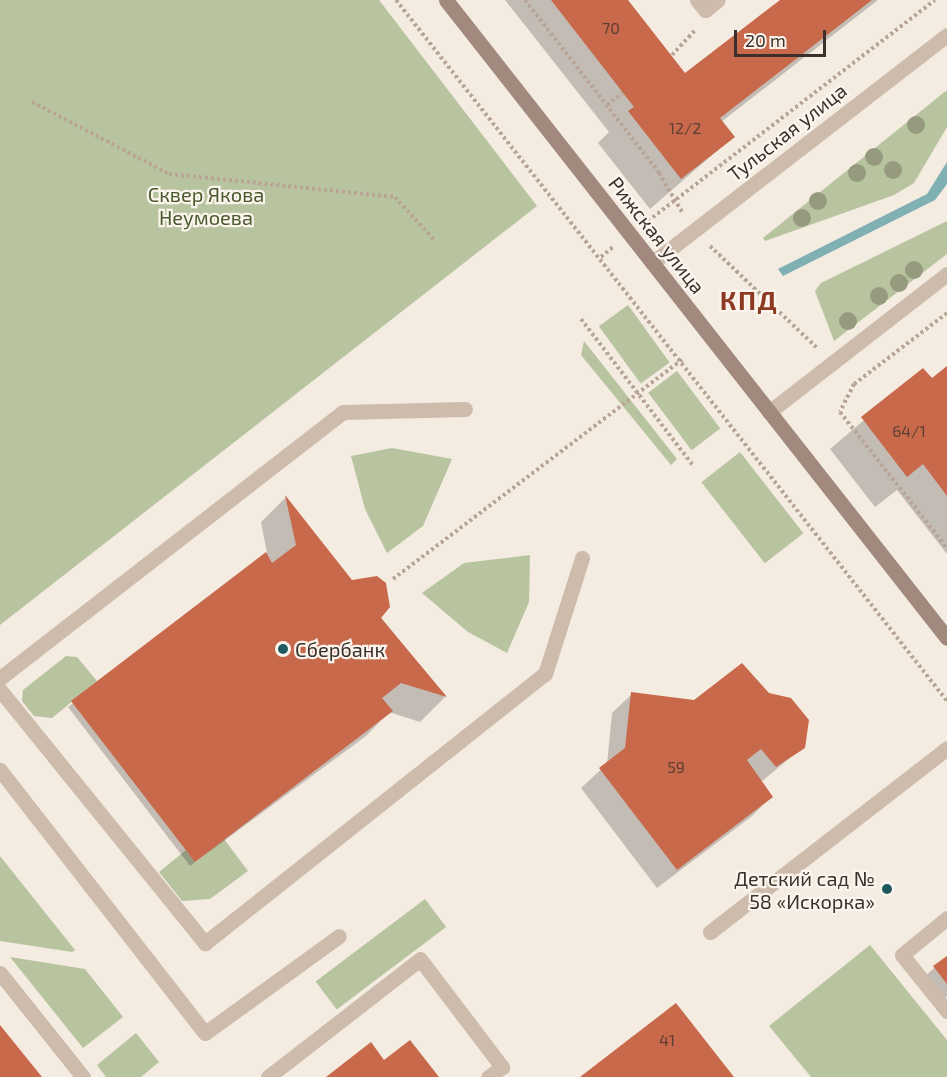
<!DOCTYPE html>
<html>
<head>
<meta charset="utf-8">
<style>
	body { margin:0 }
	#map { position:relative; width:947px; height:1077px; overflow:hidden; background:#f4ebe1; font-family:"Exo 2",sans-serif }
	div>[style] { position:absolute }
	.green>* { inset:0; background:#b8c4a0; transform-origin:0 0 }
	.water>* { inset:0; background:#7fb0b2 }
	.shadow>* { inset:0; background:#0003 }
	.building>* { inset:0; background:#c8694b }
	.path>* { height:4px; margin-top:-2px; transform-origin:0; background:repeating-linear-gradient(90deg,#b9a596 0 3px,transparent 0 6px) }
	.lane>* { height:15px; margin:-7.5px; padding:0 7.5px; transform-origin:7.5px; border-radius:7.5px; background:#cdbbac }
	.street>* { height:15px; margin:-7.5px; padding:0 7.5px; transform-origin:7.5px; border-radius:7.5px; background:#cdbbac }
	.secondary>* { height:15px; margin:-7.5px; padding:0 7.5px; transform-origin:7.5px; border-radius:7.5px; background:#a18a7d }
	.trees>* { width:18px; height:18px; margin:-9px; border-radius:50%; background:#969b7f }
	.dots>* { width:16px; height:16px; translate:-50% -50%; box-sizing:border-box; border:3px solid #fbf5ee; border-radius:50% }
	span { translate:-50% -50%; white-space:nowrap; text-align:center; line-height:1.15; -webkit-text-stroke:4.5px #fbf5ee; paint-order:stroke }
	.number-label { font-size:16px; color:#5e3e33 }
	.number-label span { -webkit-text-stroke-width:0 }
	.street-label { font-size:20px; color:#3b302b }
	.park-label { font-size:20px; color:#4a5a2e }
	.poi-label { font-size:20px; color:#3b302b }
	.left { translate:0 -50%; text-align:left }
	.right { translate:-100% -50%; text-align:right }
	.district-label { font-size:26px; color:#8c3b22; font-weight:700; letter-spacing:1.5px }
	.scale { position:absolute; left:734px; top:30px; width:92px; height:27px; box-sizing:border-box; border:3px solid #3b302b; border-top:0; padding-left:8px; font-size:18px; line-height:21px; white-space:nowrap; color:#3b302b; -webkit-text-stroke:4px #fbf5ee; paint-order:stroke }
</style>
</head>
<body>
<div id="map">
	<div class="green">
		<div style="clip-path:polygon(0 0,379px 0,537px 206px,0 625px)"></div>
		<div style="clip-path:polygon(947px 90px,947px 127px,914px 183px,894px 195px,765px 241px,763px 238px)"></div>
		<div style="clip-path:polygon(947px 221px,947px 254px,834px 341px,815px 291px,821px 283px)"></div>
		<div style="left:628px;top:305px;width:71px;height:36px;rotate:54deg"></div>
		<div style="clip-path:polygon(584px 341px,677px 459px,671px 465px,581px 355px)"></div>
		<div style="left:677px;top:371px;width:72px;height:36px;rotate:53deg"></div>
		<div style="clip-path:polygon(392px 448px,452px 459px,423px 526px,387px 553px,365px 509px,351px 456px)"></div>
		<div style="left:740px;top:452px;width:103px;height:49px;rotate:52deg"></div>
		<div style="clip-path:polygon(530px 555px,529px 602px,507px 653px,468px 632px,422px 593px,464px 563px)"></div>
		<div style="clip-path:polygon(66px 656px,77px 657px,97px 681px,52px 718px,34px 716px,22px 701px,23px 690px)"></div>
		<div style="clip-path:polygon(224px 839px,248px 871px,210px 899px,182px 901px,159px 872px,186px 850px,196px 862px)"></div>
		<div style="clip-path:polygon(0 856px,75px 950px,72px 952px,0 941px)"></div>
		<div style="left:425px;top:899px;width:35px;height:137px;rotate:53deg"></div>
		<div style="clip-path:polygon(870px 945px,947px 1040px,947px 1077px,811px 1077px,769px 1026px)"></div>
		<div style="clip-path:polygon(10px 957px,85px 969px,123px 1017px,83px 1048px)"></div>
		<div style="clip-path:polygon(136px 1033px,159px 1062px,141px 1077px,106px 1077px,97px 1065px)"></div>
	</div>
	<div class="water">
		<div style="clip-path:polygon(947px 162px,947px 184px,935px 200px,783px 276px,778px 269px,927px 194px)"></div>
	</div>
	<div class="shadow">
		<div style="clip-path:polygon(505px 0,626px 0,685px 75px,782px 0,878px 0,721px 122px,733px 137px,650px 209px,598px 143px,609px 132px)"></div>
		<div style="clip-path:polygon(947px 368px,947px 554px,897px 490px,875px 507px,830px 449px,923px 370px,931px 381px)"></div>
		<div style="clip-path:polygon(285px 498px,445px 697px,420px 722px,389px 712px,366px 736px,190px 866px,68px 707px,267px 553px,261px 522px)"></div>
		<div style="clip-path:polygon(632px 694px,803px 747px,761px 782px,771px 797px,752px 816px,657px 888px,581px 788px,607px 764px,612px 713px)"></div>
		<div style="clip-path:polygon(947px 957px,947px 996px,942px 1000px,924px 977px)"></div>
	</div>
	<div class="building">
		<div style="clip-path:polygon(551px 0,628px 0,685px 73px,780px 0,872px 0,720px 118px,735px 137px,681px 179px,628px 111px,634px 107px)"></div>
		<div style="clip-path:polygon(947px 366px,947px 496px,923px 464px,907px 477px,861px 417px,923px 368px,932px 378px)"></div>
		<div style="clip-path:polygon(285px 495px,352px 580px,377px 576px,386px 583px,390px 607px,381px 618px,447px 697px,401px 683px,382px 698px,393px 711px,195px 862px,71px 701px,266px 552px,272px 563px,296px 545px)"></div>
		<div style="clip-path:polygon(742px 663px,769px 693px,791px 698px,809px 720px,805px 748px,776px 767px,761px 749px,747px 760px,773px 797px,677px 870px,599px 768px,625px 748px,631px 692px,694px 700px)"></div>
		<div style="clip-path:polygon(947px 956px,947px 984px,933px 966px)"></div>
		<div style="clip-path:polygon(676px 1003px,734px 1077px,580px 1077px)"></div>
		<div style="clip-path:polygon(0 1025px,42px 1077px,0 1077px)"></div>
		<div style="clip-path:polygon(410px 1040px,439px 1077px,326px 1077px,371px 1042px,384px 1060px)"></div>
	</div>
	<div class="path">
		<div style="left:396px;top:0;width:892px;rotate:51.83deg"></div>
		<div style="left:525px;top:0;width:219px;rotate:52.2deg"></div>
		<div style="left:659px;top:173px;width:45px;rotate:59.5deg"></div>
		<div style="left:672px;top:55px;width:35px;rotate:-47deg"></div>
		<div style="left:32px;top:102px;width:155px;rotate:27.7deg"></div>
		<div style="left:169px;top:174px;width:227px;rotate:5.8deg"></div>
		<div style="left:395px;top:197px;width:59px;rotate:47.7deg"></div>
		<div style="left:607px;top:105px;width:20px;rotate:-37deg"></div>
		<div style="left:648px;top:221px;width:362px;rotate:-37.6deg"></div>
		<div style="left:710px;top:246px;width:148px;rotate:43.6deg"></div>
		<div style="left:601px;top:257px;width:16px;rotate:-40deg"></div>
		<div style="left:947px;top:313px;width:117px;rotate:142.6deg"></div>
		<div style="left:854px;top:384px;width:31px;rotate:117deg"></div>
		<div style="left:840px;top:412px;width:173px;rotate:51.8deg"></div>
		<div style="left:581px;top:319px;width:186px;rotate:52.6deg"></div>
		<div style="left:393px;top:579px;width:363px;rotate:-37.2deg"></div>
	</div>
	<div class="lane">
		<div style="left:697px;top:0;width:13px;rotate:51deg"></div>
		<div style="left:705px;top:10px;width:16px;rotate:-38deg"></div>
		<div style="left:0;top:678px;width:434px;rotate:-37.8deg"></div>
		<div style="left:343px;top:412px;width:122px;rotate:-1.4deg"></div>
		<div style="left:0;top:690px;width:326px;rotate:51deg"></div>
		<div style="left:205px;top:943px;width:434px;rotate:-38.4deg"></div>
		<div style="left:545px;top:674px;width:122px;rotate:-72.3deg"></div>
		<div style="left:0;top:770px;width:333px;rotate:52.1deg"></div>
		<div style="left:205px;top:1033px;width:165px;rotate:-35.9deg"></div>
		<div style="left:947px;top:918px;width:58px;rotate:140.6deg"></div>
		<div style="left:902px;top:955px;width:72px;rotate:51.2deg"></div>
		<div style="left:710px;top:932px;width:300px;rotate:-37.8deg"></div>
		<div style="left:0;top:973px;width:133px;rotate:51.4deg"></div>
		<div style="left:268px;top:1077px;width:192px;rotate:-37.8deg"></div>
		<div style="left:420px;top:959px;width:136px;rotate:52.8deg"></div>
		<div style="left:502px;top:1067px;width:17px;rotate:144deg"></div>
	</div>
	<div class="street">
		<div style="left:652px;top:263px;width:373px;rotate:-37.7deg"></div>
		<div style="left:769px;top:412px;width:225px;rotate:-37.8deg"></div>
	</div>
	<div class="secondary">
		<div style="left:446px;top:0;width:811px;rotate:51.86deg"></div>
	</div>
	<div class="trees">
		<div style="left:916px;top:125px"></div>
		<div style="left:874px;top:157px"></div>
		<div style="left:893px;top:170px"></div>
		<div style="left:857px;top:173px"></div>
		<div style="left:818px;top:201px"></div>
		<div style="left:802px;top:218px"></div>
		<div style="left:914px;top:270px"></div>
		<div style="left:899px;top:283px"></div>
		<div style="left:879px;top:296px"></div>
		<div style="left:848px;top:321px"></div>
	</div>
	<div class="dots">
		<div style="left:283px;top:649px;background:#1f5a5e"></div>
		<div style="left:887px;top:889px;background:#1f5a5e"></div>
	</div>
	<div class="number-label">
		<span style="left:611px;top:28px">70</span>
		<span style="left:685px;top:128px">12/2</span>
		<span style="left:909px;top:431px">64/1</span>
		<span style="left:676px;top:767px">59</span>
		<span style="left:667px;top:1040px">41</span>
	</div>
	<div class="street-label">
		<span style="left:787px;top:132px;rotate:-38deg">Тульская улица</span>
		<span style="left:657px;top:235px;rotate:52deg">Рижская улица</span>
	</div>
	<div class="park-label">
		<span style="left:206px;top:206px">Сквер Якова<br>Неумоева</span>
	</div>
	<div class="poi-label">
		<span class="left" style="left:295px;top:649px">Сбербанк</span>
		<span class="right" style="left:875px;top:890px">Детский сад №<br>58 «Искорка»</span>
	</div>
	<div class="district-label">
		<span style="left:749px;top:300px">КПД</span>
	</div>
	<div class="scale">20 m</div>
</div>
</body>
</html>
